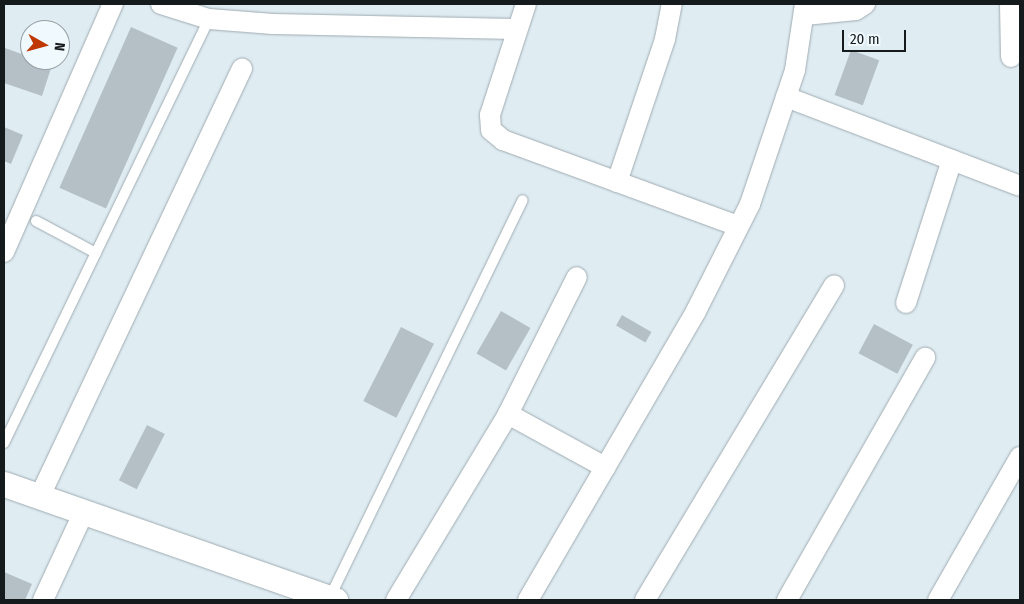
<!DOCTYPE html>
<html>
<head>
<meta charset="utf-8">
<style>
	body { margin:0 }
	#map { position:relative; width:1024px; height:604px; overflow:hidden; background:#dfecf2; font-family:"Fira Sans Condensed",sans-serif }
	div>[style] { position:absolute }
	.building>* { inset:0; background:#b4c0c6; transform-origin:0 0 }
	.roads { filter:drop-shadow(0 0 1px #9fabb1) drop-shadow(0 0 1px #9fabb1) }
	.service>* { height:10px; margin:-5px; padding:0 5px; transform-origin:5px; border-radius:5px; background:#fff }
	.minor>* { height:20px; margin:-10px; padding:0 10px; transform-origin:10px; border-radius:10px; background:#fff }
	.tertiary>* { height:25px; margin:-12.5px; padding:0 12.5px; transform-origin:12.5px; border-radius:12.5px; background:#fff }
	span { translate:-50% -50%; white-space:nowrap; text-align:center; line-height:1.15; -webkit-text-stroke:5px #eff9fe; paint-order:stroke }
	.frame { position:absolute; inset:0; border:5px solid #151a1c; pointer-events:none }
	.north { position:absolute; left:20px; top:20px; width:50px; height:50px; box-sizing:border-box; background:#eff9fe; border:1px solid #98a0a4; border-radius:50%; rotate:97deg; font-size:14px; font-weight:700; line-height:20px; text-align:center; color:#151a1c }
	.north::after { content:''; display:block; margin:auto; width:18px; height:22px; background:#bf3702; clip-path:polygon(50% 0,100% 100%,50% 72%,0 100%) }
	.scale { position:absolute; left:842px; top:30px; width:64px; height:22px; box-sizing:border-box; border:2px solid #151a1c; border-top:0; padding-left:6px; font-size:15px; line-height:18px; white-space:nowrap; color:#151a1c; -webkit-text-stroke:4px #eff9fe; paint-order:stroke }
</style>
</head>
<body>
<div id="map">
	<div class="building">
		<div style="left:131px;top:27px;width:51px;height:176px;rotate:24deg"></div>
		<div style="clip-path:polygon(5px 48px,52px 65px,42px 96px,4px 83px)"></div>
		<div style="left:851px;top:50px;width:30px;height:48px;rotate:20deg"></div>
		<div style="clip-path:polygon(4px 127px,23px 135px,11px 164px,4px 161px)"></div>
		<div style="left:501px;top:311px;width:34px;height:49px;rotate:30deg"></div>
		<div style="left:622px;top:315px;width:34px;height:12px;rotate:30deg"></div>
		<div style="left:874px;top:324px;width:44px;height:33px;rotate:28deg"></div>
		<div style="left:401px;top:327px;width:37px;height:83px;rotate:27deg"></div>
		<div style="left:147px;top:425px;width:20px;height:62px;rotate:27deg"></div>
		<div style="clip-path:polygon(4px 572px,32px 584px,25px 600px,4px 600px)"></div>
	</div>
	<div class="roads">
		<div class="service">
			<div style="left:36px;top:221px;width:68px;rotate:28.1deg"></div>
			<div style="left:4px;top:443px;width:471px;rotate:-64.2deg"></div>
			<div style="left:330px;top:597px;width:441px;rotate:-64.1deg"></div>
		</div>
		<div class="minor">
			<div style="left:161px;top:4px;width:50px;rotate:17.4deg"></div>
			<div style="left:209px;top:19px;width:64px;rotate:4.5deg"></div>
			<div style="left:273px;top:24px;width:242px;rotate:1.2deg"></div>
			<div style="left:526px;top:4px;width:117px;rotate:108deg"></div>
			<div style="left:490px;top:115px;width:15px;rotate:86deg"></div>
			<div style="left:491px;top:130px;width:16px;rotate:40deg"></div>
			<div style="left:503px;top:140px;width:250px;rotate:20.1deg"></div>
			<div style="left:1010px;top:4px;width:53px;rotate:88.9deg"></div>
			<div style="left:805px;top:15px;width:51px;rotate:-5.6deg"></div>
			<div style="left:856px;top:10px;width:11px;rotate:-34deg"></div>
			<div style="left:786px;top:97px;width:250px;rotate:20.8deg"></div>
			<div style="left:617px;top:182px;width:151px;rotate:-71.4deg"></div>
			<div style="left:665px;top:39px;width:36px;rotate:-79deg"></div>
			<div style="left:4px;top:252px;width:271px;rotate:-66.3deg"></div>
			<div style="left:906px;top:303px;width:150px;rotate:-72.2deg"></div>
			<div style="left:508px;top:414px;width:111px;rotate:28.7deg"></div>
			<div style="left:39px;top:498px;width:475px;rotate:-64.7deg"></div>
			<div style="left:43px;top:600px;width:95px;rotate:-65.1deg"></div>
			<div style="left:396px;top:600px;width:217px;rotate:-58.9deg"></div>
			<div style="left:508px;top:414px;width:153px;rotate:-63.3deg"></div>
			<div style="left:528px;top:600px;width:334px;rotate:-59.8deg"></div>
			<div style="left:696px;top:311px;width:120px;rotate:-63.2deg"></div>
			<div style="left:750px;top:204px;width:141px;rotate:-71.4deg"></div>
			<div style="left:795px;top:70px;width:67px;rotate:-81.4deg"></div>
			<div style="left:645px;top:600px;width:367px;rotate:-59deg"></div>
			<div style="left:787px;top:600px;width:279px;rotate:-60.3deg"></div>
			<div style="left:938px;top:600px;width:165px;rotate:-60.2deg"></div>
		</div>
		<div class="tertiary">
			<div style="left:4px;top:484px;width:351px;rotate:19.3deg"></div>
		</div>
	</div>
	<div class="frame"></div>
	<div class="north">N</div>
	<div class="scale">20 m</div>
</div>
</body>
</html>
